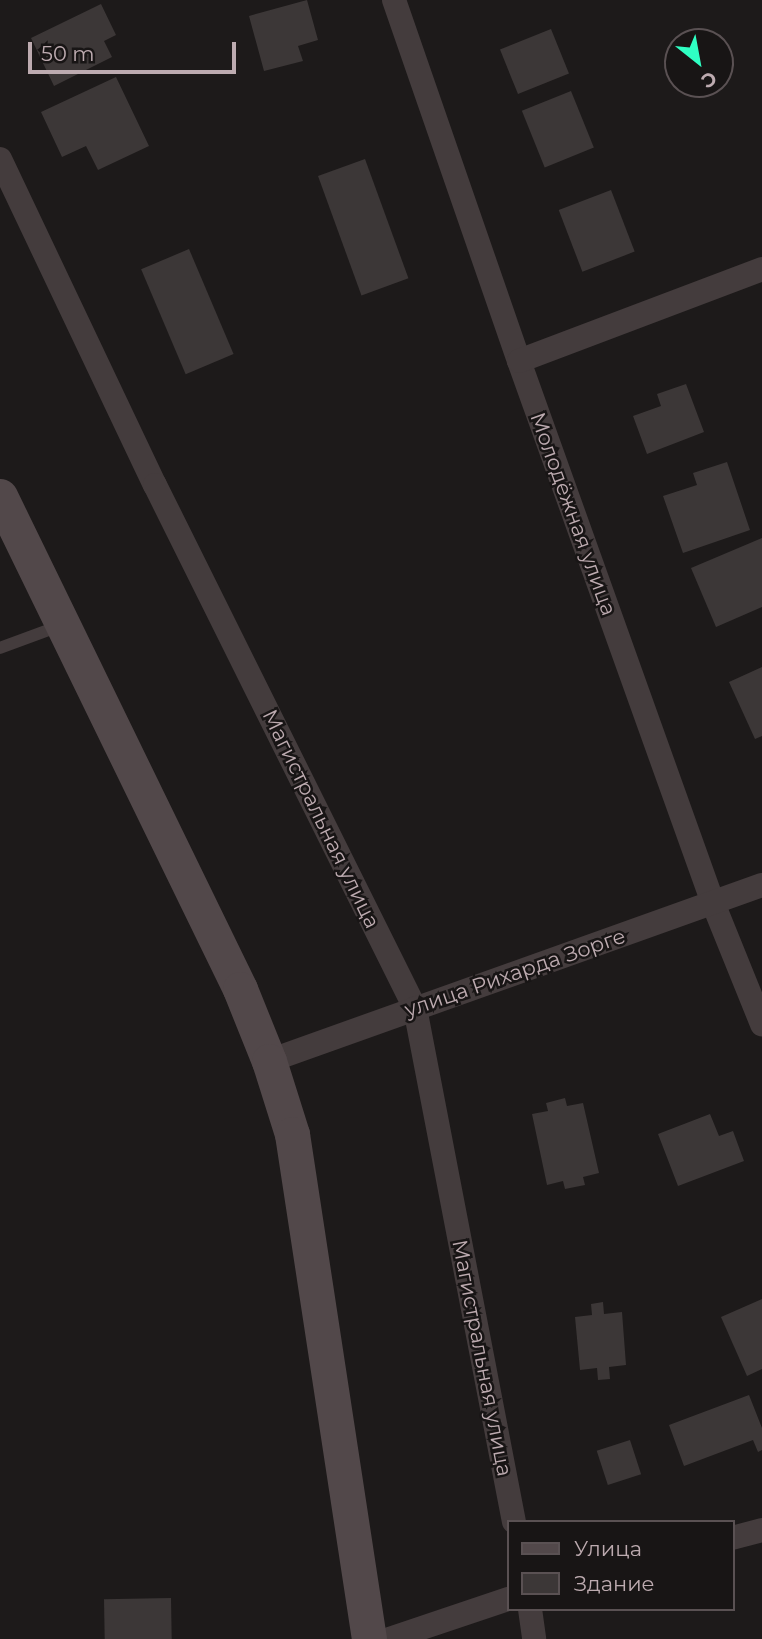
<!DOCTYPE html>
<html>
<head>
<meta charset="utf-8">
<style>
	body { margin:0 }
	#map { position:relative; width:762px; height:1639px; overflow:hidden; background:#1d1a1a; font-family:Montserrat,sans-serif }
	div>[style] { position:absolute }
	.building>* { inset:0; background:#3c3737; transform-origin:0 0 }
	.service>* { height:12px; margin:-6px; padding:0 6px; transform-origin:6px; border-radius:6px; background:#443c3d }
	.minor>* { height:24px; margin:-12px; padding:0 12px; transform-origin:12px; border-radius:12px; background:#443c3d }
	.secondary>* { height:35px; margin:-17.5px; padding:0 17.5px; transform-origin:17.5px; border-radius:17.5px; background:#52484a }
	span { translate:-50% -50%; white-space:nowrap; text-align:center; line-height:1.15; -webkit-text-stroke:5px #181515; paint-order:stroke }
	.street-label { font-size:21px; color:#bdabb0 }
	.legend { position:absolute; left:507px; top:1520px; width:228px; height:91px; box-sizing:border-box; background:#181515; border:2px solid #5a5153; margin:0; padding:9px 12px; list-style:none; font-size:21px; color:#bdabb0 }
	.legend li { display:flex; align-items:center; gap:14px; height:35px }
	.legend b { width:35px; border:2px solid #5a5153 }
	.north { position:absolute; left:664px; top:28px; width:70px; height:70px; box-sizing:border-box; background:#181515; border:2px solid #5a5153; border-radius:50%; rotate:149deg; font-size:19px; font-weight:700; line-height:28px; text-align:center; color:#bdabb0 }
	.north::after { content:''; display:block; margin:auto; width:24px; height:32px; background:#2fffc3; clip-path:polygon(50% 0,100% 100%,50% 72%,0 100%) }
	.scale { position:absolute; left:28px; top:42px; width:208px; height:32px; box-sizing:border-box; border:4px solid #bdabb0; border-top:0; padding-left:9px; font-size:21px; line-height:24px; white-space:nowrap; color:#bdabb0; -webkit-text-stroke:5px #181515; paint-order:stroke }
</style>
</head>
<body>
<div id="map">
	<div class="building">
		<div style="clip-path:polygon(307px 0,318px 40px,298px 46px,303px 61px,264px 71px,249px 16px)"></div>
		<div style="clip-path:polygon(101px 4px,116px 35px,104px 41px,112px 57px,54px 86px,31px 38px)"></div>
		<div style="left:551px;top:29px;width:48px;height:55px;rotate:68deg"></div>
		<div style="clip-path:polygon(116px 77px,149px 146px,98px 170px,86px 146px,62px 157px,41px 112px)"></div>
		<div style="left:571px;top:91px;width:61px;height:53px;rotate:68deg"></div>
		<div style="left:365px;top:159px;width:127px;height:50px;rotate:70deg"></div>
		<div style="left:611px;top:190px;width:66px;height:56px;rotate:69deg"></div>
		<div style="left:189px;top:249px;width:114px;height:52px;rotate:67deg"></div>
		<div style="clip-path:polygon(686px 384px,704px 432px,647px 454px,633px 416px,661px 406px,657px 394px)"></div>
		<div style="clip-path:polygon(727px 462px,750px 530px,683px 553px,663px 496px,697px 485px,693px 473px)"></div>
		<div style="clip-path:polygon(762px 538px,762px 607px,716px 627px,691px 568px)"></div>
		<div style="clip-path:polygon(762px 667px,762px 736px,755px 739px,729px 682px)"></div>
		<div style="clip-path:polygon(565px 1098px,567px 1106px,583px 1103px,599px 1173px,583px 1177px,585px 1185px,565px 1189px,563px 1181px,547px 1185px,532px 1114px,548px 1111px,546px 1103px)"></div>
		<div style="clip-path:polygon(710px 1114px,719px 1136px,733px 1131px,744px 1161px,678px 1186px,658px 1134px)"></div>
		<div style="clip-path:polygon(762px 1299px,762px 1369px,747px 1376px,721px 1317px)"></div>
		<div style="clip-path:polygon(603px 1302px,604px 1314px,622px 1312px,626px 1365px,609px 1367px,610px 1379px,598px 1380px,597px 1368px,580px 1370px,575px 1317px,592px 1315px,591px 1304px)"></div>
		<div style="clip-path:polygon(749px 1395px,762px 1428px,762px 1450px,758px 1452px,753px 1440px,684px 1466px,669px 1425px)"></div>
		<div style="left:630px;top:1440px;width:36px;height:35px;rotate:72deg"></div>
		<div style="left:171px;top:1598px;width:41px;height:67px;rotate:89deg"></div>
	</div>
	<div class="service">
		<div style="left:0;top:648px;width:63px;rotate:-20.4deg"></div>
	</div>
	<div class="minor">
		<div style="left:394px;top:0;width:382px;rotate:70.9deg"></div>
		<div style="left:519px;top:361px;width:576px;rotate:70.31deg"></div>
		<div style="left:713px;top:903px;width:131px;rotate:68deg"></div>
		<div style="left:0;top:159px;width:361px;rotate:64.6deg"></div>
		<div style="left:155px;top:485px;width:584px;rotate:63.57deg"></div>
		<div style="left:415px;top:1008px;width:523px;rotate:79.1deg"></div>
		<div style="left:519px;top:361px;width:260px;rotate:-20.7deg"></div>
		<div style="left:269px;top:1061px;width:523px;rotate:-19.65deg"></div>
		<div style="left:732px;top:1538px;width:31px;rotate:-15deg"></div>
		<div style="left:530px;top:1609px;width:30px;rotate:82deg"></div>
		<div style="left:389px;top:1639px;width:126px;rotate:-18.6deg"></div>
	</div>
	<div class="secondary">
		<div style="left:0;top:496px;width:548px;rotate:64.04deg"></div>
		<div style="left:240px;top:989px;width:78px;rotate:68.1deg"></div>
		<div style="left:269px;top:1061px;width:77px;rotate:72.5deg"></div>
		<div style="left:292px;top:1134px;width:511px;rotate:81.33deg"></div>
	</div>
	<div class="street-label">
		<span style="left:573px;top:514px;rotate:70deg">Молодёжная улица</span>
		<span style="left:321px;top:819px;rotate:64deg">Магистральная улица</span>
		<span style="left:515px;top:973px;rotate:-19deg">улица Рихарда Зорге</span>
		<span style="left:482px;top:1358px;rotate:79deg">Магистральная улица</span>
	</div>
	<ul class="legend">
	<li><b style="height:9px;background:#52484a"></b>Улица</li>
	<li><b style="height:19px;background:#3c3737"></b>Здание</li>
	</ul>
	<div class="north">С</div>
	<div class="scale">50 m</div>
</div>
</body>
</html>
